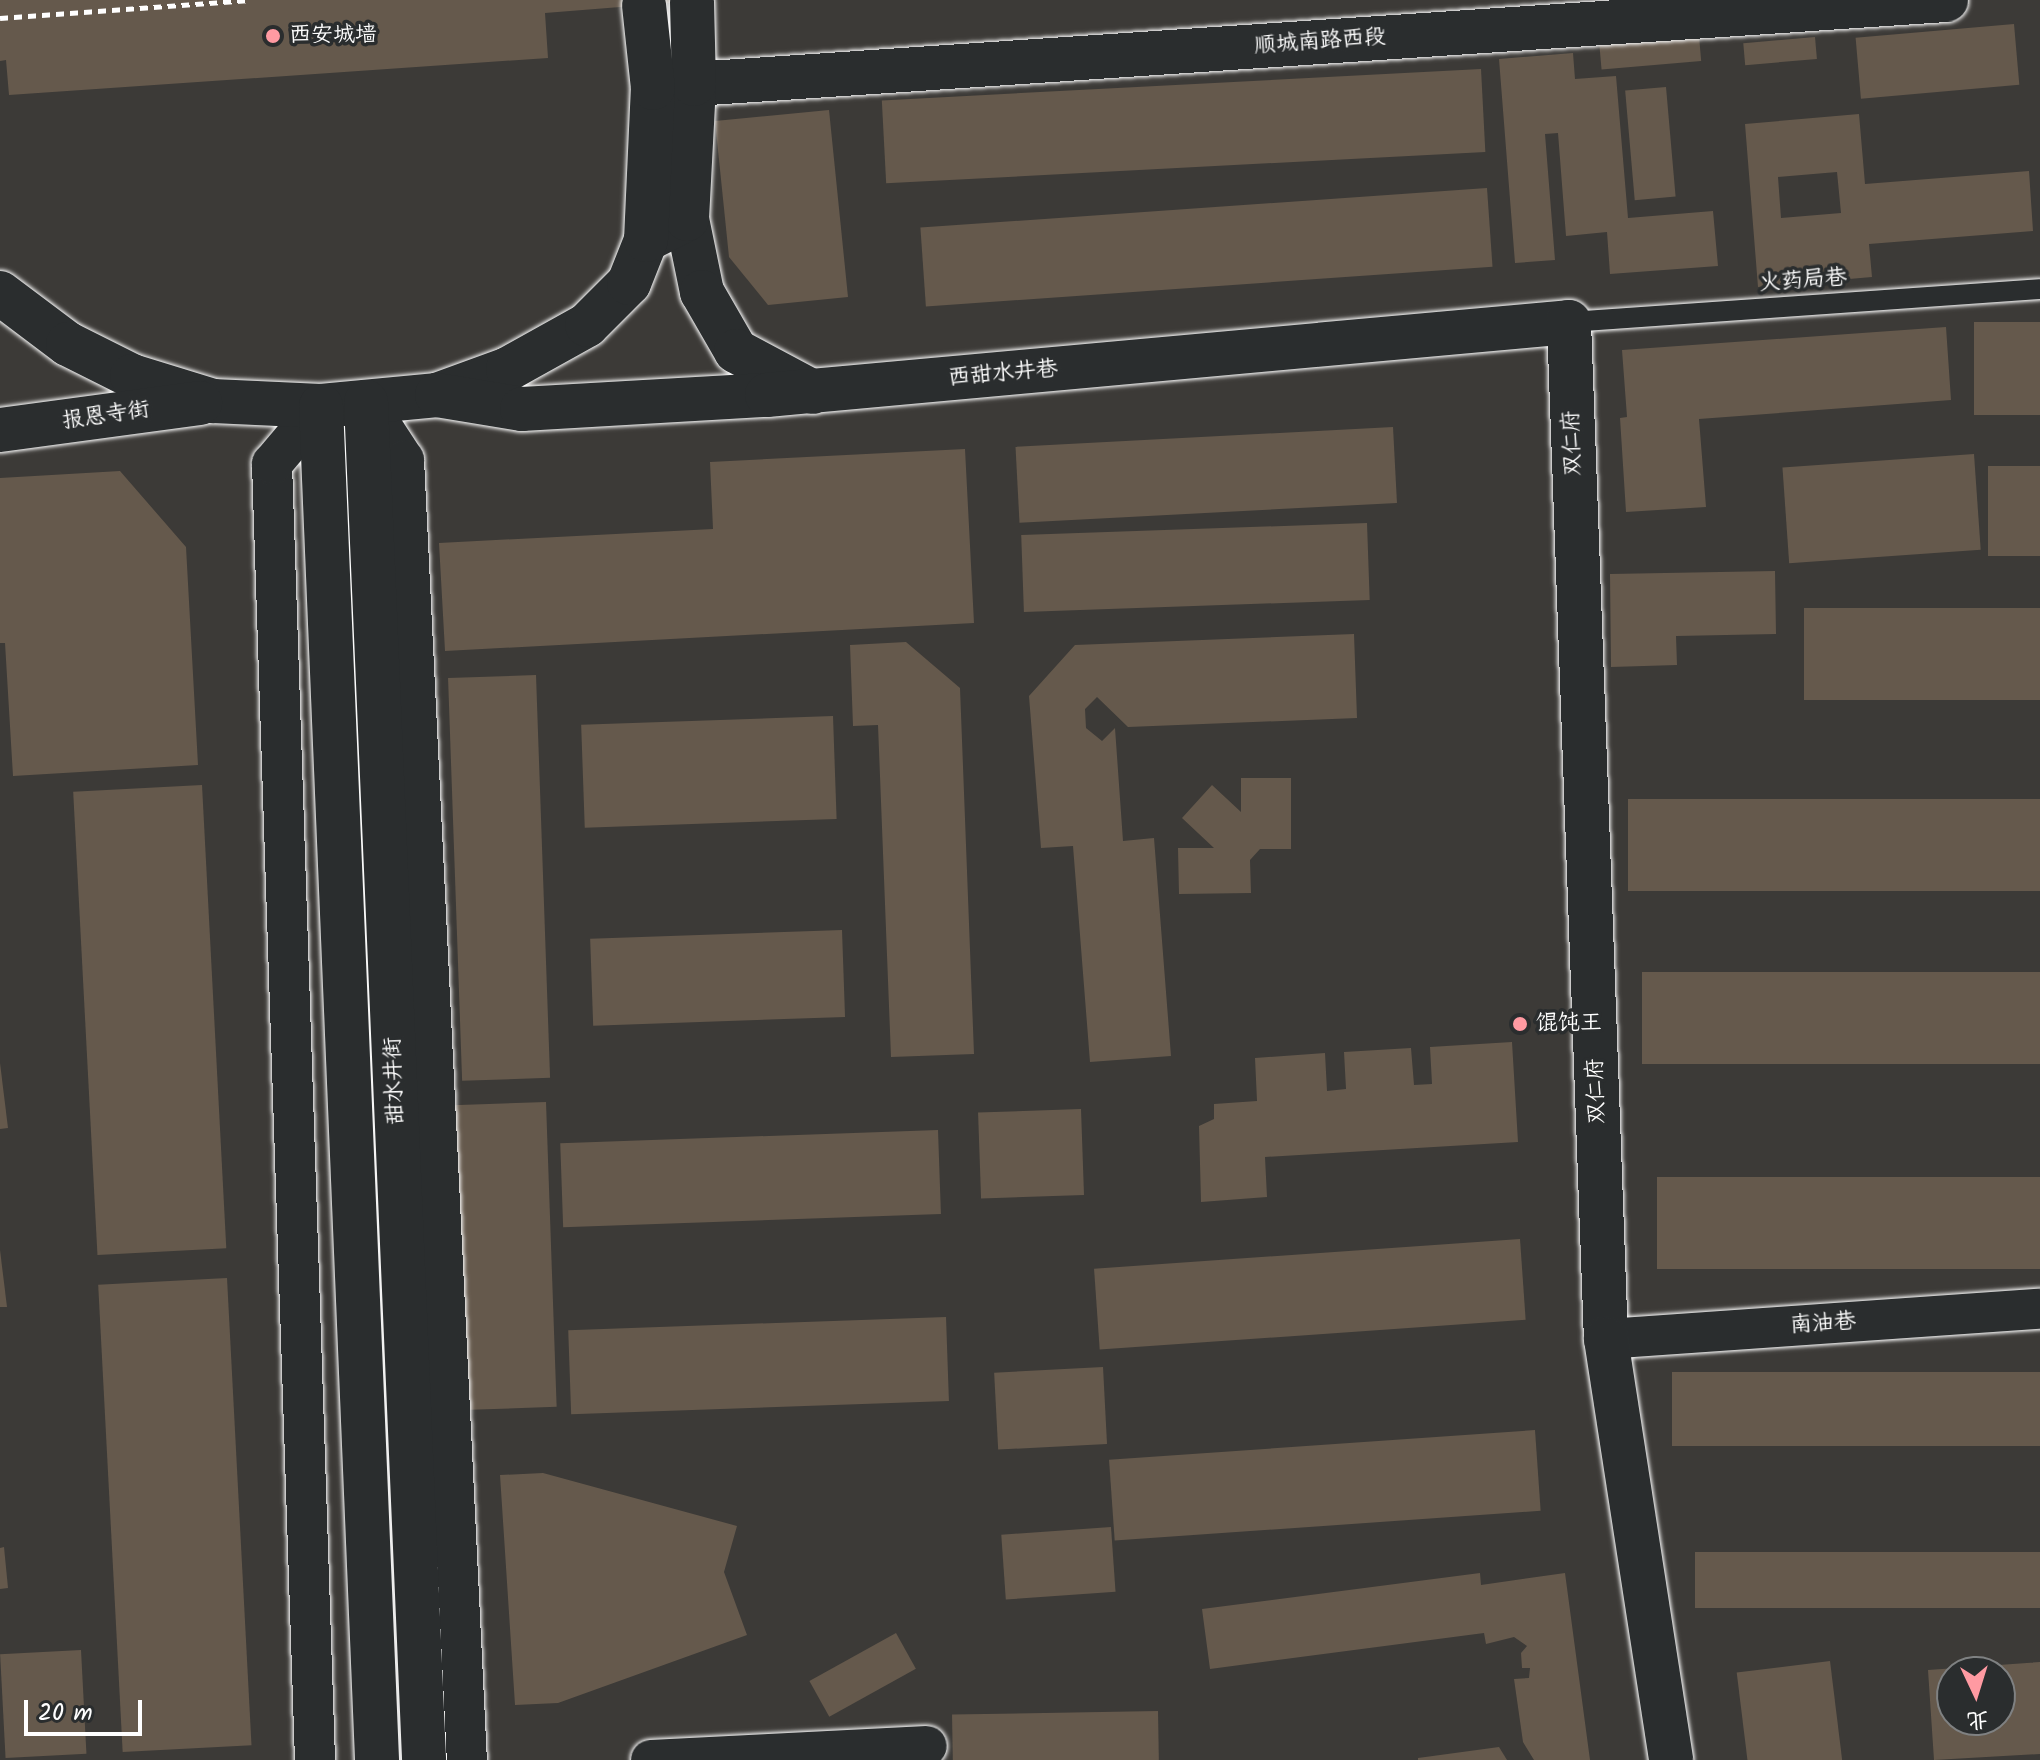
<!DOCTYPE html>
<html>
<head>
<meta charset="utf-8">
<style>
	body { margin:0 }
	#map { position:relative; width:2040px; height:1760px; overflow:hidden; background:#3c3a37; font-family:Kalam,"LXGW WenKai TC",sans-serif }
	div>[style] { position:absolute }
	.building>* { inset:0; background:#65594c; transform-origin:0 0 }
	.path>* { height:5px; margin-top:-2.5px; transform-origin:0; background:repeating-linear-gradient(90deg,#fff 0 8px,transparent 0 14px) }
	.roads { filter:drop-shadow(0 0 2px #fff) drop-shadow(0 0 2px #fff) }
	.lane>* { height:20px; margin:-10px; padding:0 10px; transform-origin:10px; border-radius:10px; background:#2a2d2e }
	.street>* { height:40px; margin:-20px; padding:0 20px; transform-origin:20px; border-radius:20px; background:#2a2d2e }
	.secondary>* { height:44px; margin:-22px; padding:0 22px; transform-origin:22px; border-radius:22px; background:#2a2d2e }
	.dots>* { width:22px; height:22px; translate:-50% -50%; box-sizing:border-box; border:4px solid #2a2d2e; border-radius:50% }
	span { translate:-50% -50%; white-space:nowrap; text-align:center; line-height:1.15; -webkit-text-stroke:7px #2a2d2e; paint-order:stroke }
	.poi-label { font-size:22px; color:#fff }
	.left { translate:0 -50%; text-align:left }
	.street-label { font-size:22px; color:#fff }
	.north { position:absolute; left:1936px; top:1656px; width:80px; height:80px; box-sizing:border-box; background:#2a2d2e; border:2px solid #7f8182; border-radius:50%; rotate:176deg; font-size:22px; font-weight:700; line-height:32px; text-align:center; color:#fff }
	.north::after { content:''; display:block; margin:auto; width:28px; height:36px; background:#ff9aa2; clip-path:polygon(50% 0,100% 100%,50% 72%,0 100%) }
	.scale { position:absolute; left:24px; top:1700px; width:118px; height:36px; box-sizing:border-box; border:4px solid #fff; border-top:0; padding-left:10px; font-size:24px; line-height:28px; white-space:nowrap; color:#fff; -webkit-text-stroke:6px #2a2d2e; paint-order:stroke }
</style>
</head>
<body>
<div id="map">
	<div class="building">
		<div style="clip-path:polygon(0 0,683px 0,683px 2px,545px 13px,548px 58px,9px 95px,6px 60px,0 61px)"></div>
		<div style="left:2014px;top:24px;width:61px;height:159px;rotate:85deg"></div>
		<div style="left:1699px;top:36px;width:25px;height:100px;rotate:85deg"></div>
		<div style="left:1815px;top:37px;width:22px;height:72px;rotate:85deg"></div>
		<div style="clip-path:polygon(1573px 53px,1575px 79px,1616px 76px,1628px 218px,1713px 211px,1718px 266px,1610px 274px,1607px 232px,1566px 236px,1558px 133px,1545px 134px,1555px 260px,1515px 263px,1499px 59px)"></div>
		<div style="left:1481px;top:69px;width:83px;height:600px;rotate:87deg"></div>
		<div style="left:1666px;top:87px;width:110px;height:41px;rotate:85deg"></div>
		<div style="clip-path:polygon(829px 110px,848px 297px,768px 305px,729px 257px,715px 121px)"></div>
		<div style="clip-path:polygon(evenodd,1859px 114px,1865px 184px,2029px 171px,2033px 231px,1869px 244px,1872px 277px,1758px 287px,1745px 124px,1859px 114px,1837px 172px,1841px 213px,1781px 218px,1778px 177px,1837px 172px)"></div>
		<div style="left:1487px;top:188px;width:79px;height:568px;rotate:86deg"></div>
		<div style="left:2040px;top:322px;width:93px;height:66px;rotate:90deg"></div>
		<div style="clip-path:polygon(1946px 327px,1951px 400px,1699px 419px,1706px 507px,1626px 512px,1620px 418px,1627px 417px,1622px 350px)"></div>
		<div style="left:1393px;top:427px;width:76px;height:378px;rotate:87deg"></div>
		<div style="clip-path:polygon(965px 449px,974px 623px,445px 651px,439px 543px,713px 529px,710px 462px)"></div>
		<div style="left:1974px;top:454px;width:96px;height:192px;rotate:86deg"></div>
		<div style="left:2040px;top:466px;width:90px;height:52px;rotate:90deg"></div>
		<div style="clip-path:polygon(120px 471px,186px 547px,198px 765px,13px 776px,5px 643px,0 643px,0 478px)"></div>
		<div style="left:1367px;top:523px;width:77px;height:346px;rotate:88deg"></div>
		<div style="clip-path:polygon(1775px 571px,1776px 634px,1676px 636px,1677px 665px,1611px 667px,1610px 574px)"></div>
		<div style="left:2040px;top:608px;width:92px;height:236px;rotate:90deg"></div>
		<div style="clip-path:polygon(1354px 634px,1357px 718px,1128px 727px,1097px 697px,1085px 709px,1086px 728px,1102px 741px,1115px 728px,1123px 841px,1154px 838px,1171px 1056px,1090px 1062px,1073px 846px,1041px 848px,1029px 696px,1075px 645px)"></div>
		<div style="clip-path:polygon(906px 642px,960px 688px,974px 1054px,891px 1057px,878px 725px,853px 726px,850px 645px)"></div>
		<div style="left:536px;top:675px;width:403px;height:88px;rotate:88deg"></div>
		<div style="left:833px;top:716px;width:103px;height:252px;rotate:88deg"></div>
		<div style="clip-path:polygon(1241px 778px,1291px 778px,1291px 849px,1260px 849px,1250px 860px,1251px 893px,1179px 894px,1178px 848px,1214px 848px,1182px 818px,1212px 785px,1241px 812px)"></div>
		<div style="left:202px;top:785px;width:464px;height:129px;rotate:87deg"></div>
		<div style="left:2040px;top:799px;width:92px;height:412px;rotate:90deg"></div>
		<div style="left:842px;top:930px;width:87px;height:252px;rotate:88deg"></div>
		<div style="left:2040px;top:972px;width:92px;height:398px;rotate:90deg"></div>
		<div style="clip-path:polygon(1512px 1042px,1518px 1142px,1265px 1157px,1267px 1197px,1201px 1202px,1199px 1126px,1214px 1119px,1214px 1104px,1257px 1101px,1255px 1058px,1325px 1053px,1327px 1091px,1346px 1089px,1344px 1052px,1411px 1048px,1414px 1085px,1432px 1084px,1430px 1047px)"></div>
		<div style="clip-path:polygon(0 1063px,8px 1128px,0 1129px)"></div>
		<div style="left:546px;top:1102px;width:305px;height:94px;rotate:88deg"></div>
		<div style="left:1081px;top:1109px;width:86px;height:103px;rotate:88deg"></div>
		<div style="left:938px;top:1130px;width:84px;height:378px;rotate:88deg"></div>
		<div style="left:2040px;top:1177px;width:92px;height:383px;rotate:90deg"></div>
		<div style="left:1520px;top:1239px;width:81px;height:427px;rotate:86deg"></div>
		<div style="clip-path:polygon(0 1250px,7px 1307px,0 1307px)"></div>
		<div style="left:227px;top:1278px;width:468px;height:129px;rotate:87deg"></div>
		<div style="left:946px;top:1317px;width:84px;height:378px;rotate:88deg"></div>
		<div style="left:1103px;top:1367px;width:77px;height:109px;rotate:87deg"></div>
		<div style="left:2040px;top:1372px;width:74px;height:368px;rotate:90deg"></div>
		<div style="left:1535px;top:1430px;width:81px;height:427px;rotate:86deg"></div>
		<div style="clip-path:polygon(543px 1473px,737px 1526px,724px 1572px,747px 1635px,558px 1703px,515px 1705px,500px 1475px)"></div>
		<div style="left:1111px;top:1527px;width:65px;height:110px;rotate:86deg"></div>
		<div style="clip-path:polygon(4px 1547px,8px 1588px,0 1589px,0 1548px)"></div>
		<div style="left:2040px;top:1552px;width:56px;height:345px;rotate:90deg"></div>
		<div style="clip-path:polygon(1480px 1573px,1481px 1585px,1565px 1573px,1590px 1760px,1534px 1760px,1523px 1742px,1514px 1679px,1529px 1678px,1530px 1668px,1522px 1668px,1521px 1653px,1527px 1646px,1514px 1637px,1486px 1644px,1484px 1633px,1210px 1669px,1202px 1609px)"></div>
		<div style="left:896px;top:1633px;width:41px;height:99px;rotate:61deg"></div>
		<div style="left:81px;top:1650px;width:104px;height:81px;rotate:87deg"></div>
		<div style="left:1830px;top:1661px;width:100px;height:94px;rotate:83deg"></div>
		<div style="clip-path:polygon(evenodd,2040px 1662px,2040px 1754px,1934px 1760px,1928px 1670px,2040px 1662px,1952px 1672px,2000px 1672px,2000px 1720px,1952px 1720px,1952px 1672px)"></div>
		<div style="left:1158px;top:1711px;width:49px;height:206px;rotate:89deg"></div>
		<div style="clip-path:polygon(1499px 1747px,1507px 1760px,1418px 1760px,1418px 1758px)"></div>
	</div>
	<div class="path">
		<div style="left:0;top:18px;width:251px;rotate:-4.1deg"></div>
	</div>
	<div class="roads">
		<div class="lane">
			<div style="left:1569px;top:322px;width:472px;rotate:-4deg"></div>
		</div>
		<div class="street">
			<div style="left:366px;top:402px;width:69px;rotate:56.8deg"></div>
			<div style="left:404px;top:460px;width:1302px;rotate:87.23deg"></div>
			<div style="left:1606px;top:1339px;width:435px;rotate:-4deg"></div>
			<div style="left:315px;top:1760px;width:1297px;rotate:-91.9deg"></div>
			<div style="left:272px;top:464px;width:76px;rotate:-49.8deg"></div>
			<div style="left:651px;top:1760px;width:276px;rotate:-2.9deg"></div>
		</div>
		<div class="secondary">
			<div style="left:694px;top:84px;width:1255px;rotate:-3.84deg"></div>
			<div style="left:687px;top:219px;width:75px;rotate:78.4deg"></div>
			<div style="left:702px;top:292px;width:68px;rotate:60deg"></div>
			<div style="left:736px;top:351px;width:87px;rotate:28deg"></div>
			<div style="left:646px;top:240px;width:46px;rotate:-27.1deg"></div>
			<div style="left:687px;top:219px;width:135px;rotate:-87deg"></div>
			<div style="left:694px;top:84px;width:82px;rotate:-91.4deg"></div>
			<div style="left:0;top:293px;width:85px;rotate:36.9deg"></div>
			<div style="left:68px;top:344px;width:72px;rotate:26.6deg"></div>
			<div style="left:132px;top:376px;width:85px;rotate:17.2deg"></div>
			<div style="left:213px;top:401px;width:108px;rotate:2.7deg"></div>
			<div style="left:321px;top:406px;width:117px;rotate:-5.4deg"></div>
			<div style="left:437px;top:395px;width:76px;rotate:-20.1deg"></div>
			<div style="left:508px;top:369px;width:90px;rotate:-29.1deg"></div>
			<div style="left:587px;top:325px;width:59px;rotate:-45deg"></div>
			<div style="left:629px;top:283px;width:46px;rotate:-68.4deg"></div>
			<div style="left:646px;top:240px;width:152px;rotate:-87.4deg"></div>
			<div style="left:653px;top:88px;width:83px;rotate:-96.2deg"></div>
			<div style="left:437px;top:395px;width:86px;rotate:9.4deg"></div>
			<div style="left:522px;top:409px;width:245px;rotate:-3.3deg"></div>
			<div style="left:767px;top:395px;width:805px;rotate:-5.2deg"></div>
			<div style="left:1569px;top:322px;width:1018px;rotate:87.92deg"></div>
			<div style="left:1606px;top:1339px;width:426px;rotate:81.2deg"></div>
			<div style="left:366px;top:402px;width:1359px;rotate:87.55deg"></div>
			<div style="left:321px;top:406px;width:1355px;rotate:87.63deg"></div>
			<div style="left:0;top:430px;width:202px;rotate:-7.7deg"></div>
		</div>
	</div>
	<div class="dots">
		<div style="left:273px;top:36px;background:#ff9aa2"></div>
		<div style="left:1520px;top:1024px;background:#ff9aa2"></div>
	</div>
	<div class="poi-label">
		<span class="left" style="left:289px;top:36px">西安城墙</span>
		<span class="left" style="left:1536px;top:1024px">馄饨王</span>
	</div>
	<div class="street-label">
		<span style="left:1320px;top:42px;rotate:-4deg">顺城南路西段</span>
		<span style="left:1803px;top:281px;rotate:-4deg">火药局巷</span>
		<span style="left:1003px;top:374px;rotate:-5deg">西甜水井巷</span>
		<span style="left:106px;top:416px;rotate:-8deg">报恩寺街</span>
		<span style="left:1573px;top:443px;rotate:-92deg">双仁府</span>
		<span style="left:395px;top:1081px;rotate:-92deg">甜水井街</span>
		<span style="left:1597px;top:1091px;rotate:-92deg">双仁府</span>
		<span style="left:1823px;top:1324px;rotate:-4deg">南油巷</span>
	</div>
	<div class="north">北</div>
	<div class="scale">20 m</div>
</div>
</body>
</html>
